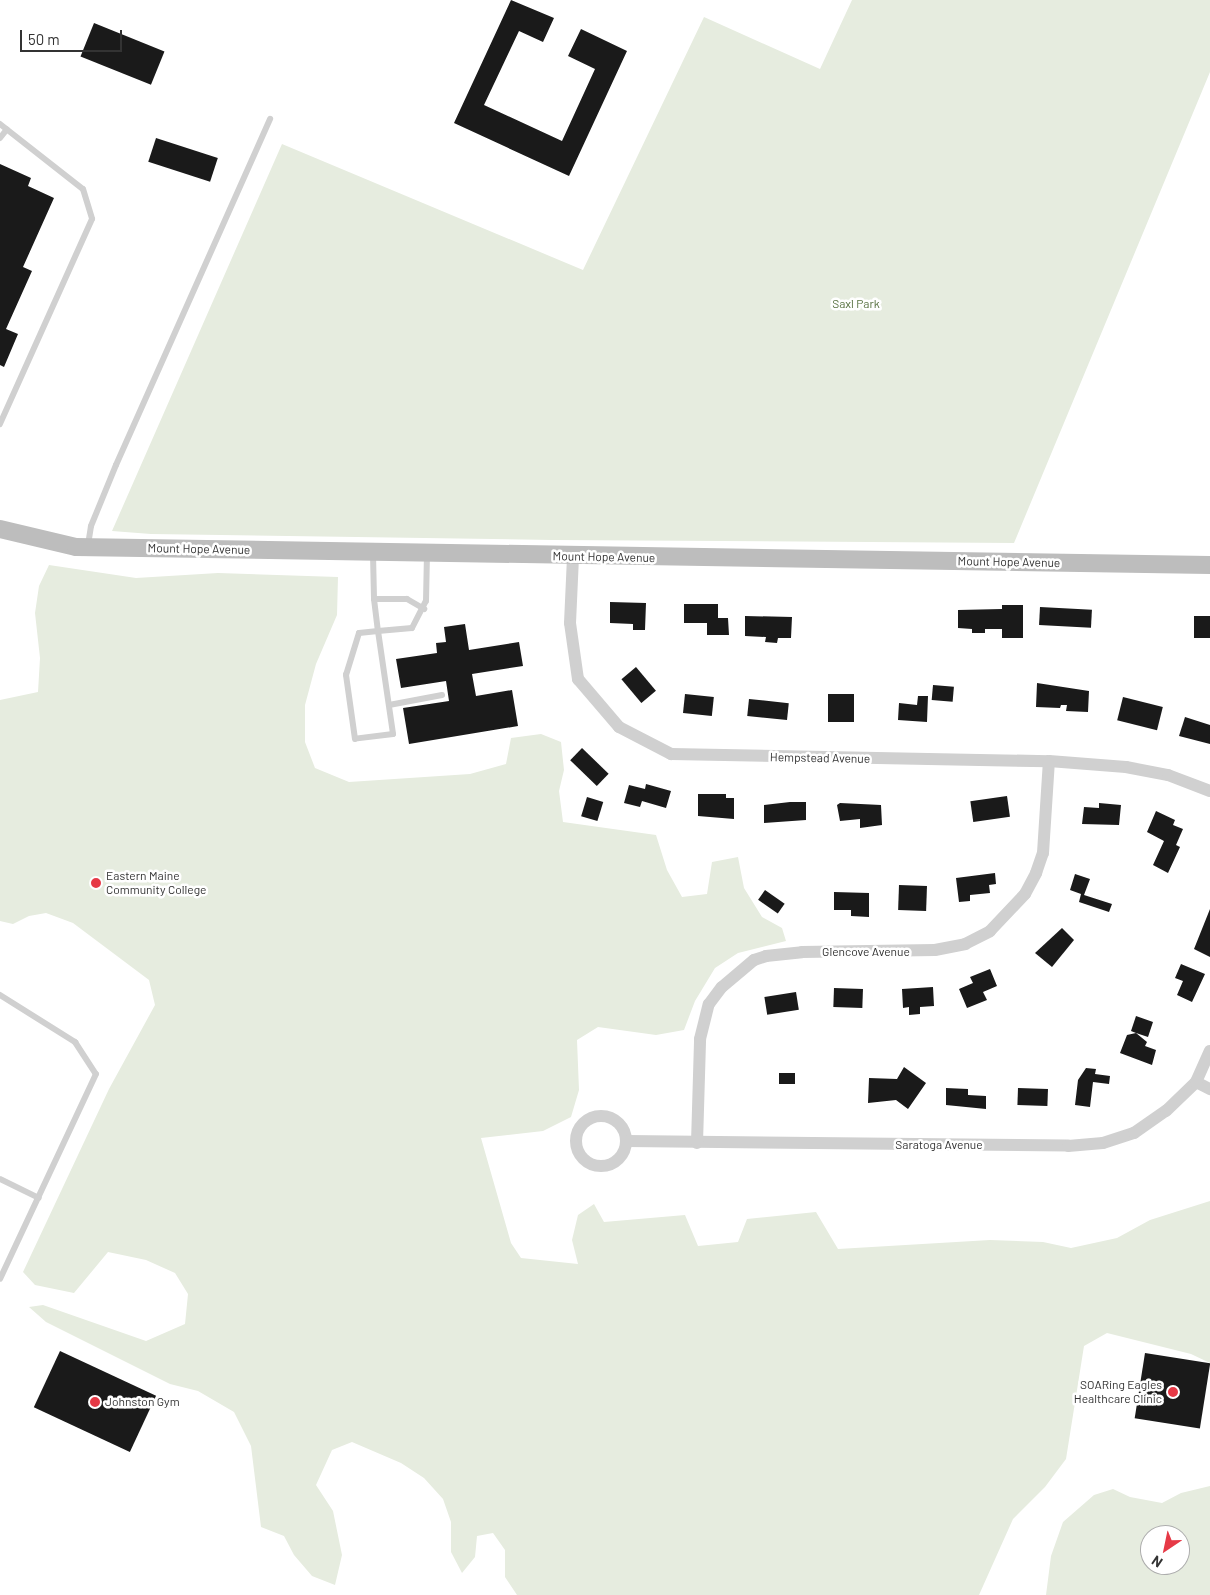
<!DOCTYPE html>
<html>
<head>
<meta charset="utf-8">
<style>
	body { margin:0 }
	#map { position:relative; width:1210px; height:1595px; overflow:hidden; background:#fff; font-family:Barlow,sans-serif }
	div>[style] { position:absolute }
	.green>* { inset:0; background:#e6ecdf }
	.building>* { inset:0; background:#1a1a1a; transform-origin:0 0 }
	.lane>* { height:6px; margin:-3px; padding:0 3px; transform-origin:3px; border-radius:3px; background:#d0d0d0 }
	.street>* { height:12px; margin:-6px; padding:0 6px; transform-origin:6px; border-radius:6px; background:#d0d0d0 }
	.street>.ring { margin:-6px; padding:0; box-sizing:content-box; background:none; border:12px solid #d0d0d0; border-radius:50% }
	.secondary>* { height:18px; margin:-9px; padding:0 9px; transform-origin:9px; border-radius:9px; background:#bdbdbd }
	.dots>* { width:14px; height:14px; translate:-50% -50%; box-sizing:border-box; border:2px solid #fff; border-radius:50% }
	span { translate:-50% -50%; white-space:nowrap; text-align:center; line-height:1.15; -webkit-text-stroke:5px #fff; paint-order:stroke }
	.park-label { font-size:12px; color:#56703f }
	.street-label { font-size:12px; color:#333 }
	.poi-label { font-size:12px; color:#333 }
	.left { translate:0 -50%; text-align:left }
	.right { translate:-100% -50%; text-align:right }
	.north { position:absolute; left:1140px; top:1525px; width:50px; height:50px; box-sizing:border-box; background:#fff; border:1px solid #adadad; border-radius:50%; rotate:214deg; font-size:14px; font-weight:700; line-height:20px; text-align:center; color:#333 }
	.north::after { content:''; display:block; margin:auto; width:18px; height:22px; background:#e63946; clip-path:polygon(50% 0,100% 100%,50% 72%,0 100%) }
	.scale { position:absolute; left:20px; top:30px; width:102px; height:22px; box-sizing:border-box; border:2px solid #333; border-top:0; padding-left:6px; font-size:15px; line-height:18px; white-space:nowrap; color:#333; -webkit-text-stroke:4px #fff; paint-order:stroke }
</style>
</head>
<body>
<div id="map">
	<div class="green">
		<div style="clip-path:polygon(852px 0,1210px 0,1210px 72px,1014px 543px,553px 540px,151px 534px,112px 531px,282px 144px,583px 270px,704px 17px,820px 69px)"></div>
		<div style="clip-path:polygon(49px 565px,136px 578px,218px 573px,338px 577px,337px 615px,316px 664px,305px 705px,305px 742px,315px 768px,349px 782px,470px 774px,506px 764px,511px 738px,541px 734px,561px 742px,564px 770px,559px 791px,563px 822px,656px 835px,667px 870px,682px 897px,707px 894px,712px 862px,738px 857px,744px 888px,762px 917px,782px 928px,786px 941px,738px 953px,715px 968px,695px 1001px,684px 1030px,656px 1035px,598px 1027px,577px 1040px,579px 1090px,571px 1117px,543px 1131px,481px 1138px,511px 1243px,521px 1258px,578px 1264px,572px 1240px,578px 1215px,594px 1204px,604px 1222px,685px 1215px,698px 1246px,738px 1242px,747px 1219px,816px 1212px,838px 1249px,990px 1240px,1043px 1242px,1071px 1248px,1117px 1238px,1150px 1220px,1210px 1201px,1210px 1363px,1191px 1354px,1107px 1333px,1084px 1346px,1066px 1459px,1045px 1487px,1013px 1519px,979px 1595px,517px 1595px,505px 1577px,505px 1550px,493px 1533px,477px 1536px,475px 1557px,462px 1573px,451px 1552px,451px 1522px,443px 1499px,424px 1478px,401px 1463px,352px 1442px,332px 1450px,316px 1485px,333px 1511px,342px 1555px,335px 1585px,312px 1576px,294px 1555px,284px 1536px,261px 1527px,251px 1446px,234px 1412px,198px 1391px,170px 1384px,46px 1322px,29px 1307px,43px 1305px,146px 1341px,185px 1324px,188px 1294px,175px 1273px,146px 1260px,108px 1252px,74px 1293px,35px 1285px,23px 1272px,109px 1089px,155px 1005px,149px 980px,73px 923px,46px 913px,29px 916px,13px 924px,0 921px,0 700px,38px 692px,40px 658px,35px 613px,39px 586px)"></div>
		<div style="clip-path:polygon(evenodd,1210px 1486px,1210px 1595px,1046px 1595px,1051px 1556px,1063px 1522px,1094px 1495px,1113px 1489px,1130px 1497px,1162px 1503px,1181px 1493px,1210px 1486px,1150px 1535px,1180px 1535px,1180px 1565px,1150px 1565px,1150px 1535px)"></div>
	</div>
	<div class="building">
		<div style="clip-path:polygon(511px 0,554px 18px,543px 42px,519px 31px,484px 105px,562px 141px,595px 69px,568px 56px,581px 29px,627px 51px,569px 176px,454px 123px)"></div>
		<div style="left:94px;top:23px;width:76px;height:36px;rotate:22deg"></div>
		<div style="left:156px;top:138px;width:65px;height:25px;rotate:18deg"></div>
		<div style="clip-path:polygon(0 164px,31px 178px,28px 186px,54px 198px,23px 267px,32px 271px,6px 329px,18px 334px,4px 367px,0 365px)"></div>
		<div style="clip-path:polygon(610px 602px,646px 603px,645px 630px,633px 630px,633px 624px,610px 623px)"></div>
		<div style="clip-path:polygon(684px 604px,718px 604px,718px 618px,728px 618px,729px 635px,707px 635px,707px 623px,684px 623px)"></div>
		<div style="clip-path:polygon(1002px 605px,1023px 605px,1023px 638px,1002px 638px,1002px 629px,985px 629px,985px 633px,972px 633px,972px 629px,958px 628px,958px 610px,1002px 609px)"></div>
		<div style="left:1040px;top:607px;width:52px;height:18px;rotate:3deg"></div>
		<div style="clip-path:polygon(745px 616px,792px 617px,791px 638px,778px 638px,777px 643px,765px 642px,766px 637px,745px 636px)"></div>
		<div style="left:1194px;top:616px;width:16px;height:22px"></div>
		<div style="clip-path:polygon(465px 624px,469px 650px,519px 642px,523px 666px,472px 674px,476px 696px,512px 690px,518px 726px,409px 744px,403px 708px,449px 701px,446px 681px,401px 688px,396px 659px,437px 653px,436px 643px,446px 642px,444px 627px)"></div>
		<div style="left:636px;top:667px;width:31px;height:19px;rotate:50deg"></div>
		<div style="clip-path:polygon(1037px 683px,1089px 691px,1088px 712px,1066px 711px,1067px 705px,1061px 705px,1060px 708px,1036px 707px)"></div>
		<div style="left:933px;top:685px;width:21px;height:15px;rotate:5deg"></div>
		<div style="left:685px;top:694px;width:29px;height:19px;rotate:6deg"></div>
		<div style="left:828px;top:694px;width:26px;height:28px"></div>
		<div style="clip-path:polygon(918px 696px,928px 696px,927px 722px,898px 720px,899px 703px,917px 705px)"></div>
		<div style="left:1123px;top:697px;width:41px;height:24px;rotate:14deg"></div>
		<div style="left:749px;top:699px;width:40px;height:17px;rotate:6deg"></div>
		<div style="clip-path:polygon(1185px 717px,1210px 725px,1210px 744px,1179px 736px)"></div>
		<div style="left:582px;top:748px;width:37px;height:17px;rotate:44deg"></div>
		<div style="clip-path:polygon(646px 784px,671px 791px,666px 808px,642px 801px,640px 807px,624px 803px,629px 785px,645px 789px)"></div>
		<div style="clip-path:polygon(698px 794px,726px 794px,726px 798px,734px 798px,734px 819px,698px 816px)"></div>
		<div style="left:1007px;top:796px;width:21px;height:37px;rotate:82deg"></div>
		<div style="left:587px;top:797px;width:17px;height:20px;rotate:17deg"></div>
		<div style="clip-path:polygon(790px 802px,806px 802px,806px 820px,764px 823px,764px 805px)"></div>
		<div style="clip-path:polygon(840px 803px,881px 805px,882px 825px,860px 828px,860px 819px,840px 821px,837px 805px)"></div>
		<div style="clip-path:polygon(1099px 803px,1121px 805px,1119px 825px,1082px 824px,1084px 807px,1099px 808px)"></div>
		<div style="clip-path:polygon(1156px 811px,1175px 820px,1173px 825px,1183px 829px,1176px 845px,1180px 847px,1168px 873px,1153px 865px,1164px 841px,1147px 832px)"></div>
		<div style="clip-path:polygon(995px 873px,996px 884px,989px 885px,990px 893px,970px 895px,970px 901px,959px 902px,956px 878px)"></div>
		<div style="clip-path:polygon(1075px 874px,1090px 879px,1084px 895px,1112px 904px,1109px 912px,1079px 902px,1081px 894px,1070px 890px)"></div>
		<div style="left:899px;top:885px;width:28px;height:25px;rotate:2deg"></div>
		<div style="left:765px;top:890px;width:24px;height:12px;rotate:35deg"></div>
		<div style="clip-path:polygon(834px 892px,869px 893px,869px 917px,851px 916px,851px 910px,834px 910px)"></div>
		<div style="clip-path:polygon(1210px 909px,1210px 957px,1194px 949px)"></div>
		<div style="clip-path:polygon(1062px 928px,1074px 940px,1052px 967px,1035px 953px)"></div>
		<div style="clip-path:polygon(1181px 964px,1205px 974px,1192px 1002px,1177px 995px,1183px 981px,1175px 978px)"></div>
		<div style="clip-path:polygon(990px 969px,997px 986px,983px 992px,987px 1000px,967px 1008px,959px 989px,973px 983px,970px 977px)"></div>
		<div style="clip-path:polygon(933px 987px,934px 1006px,920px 1007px,920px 1014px,909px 1015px,909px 1007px,903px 1008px,902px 989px)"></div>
		<div style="left:834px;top:988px;width:29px;height:19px;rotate:2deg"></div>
		<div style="left:796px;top:992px;width:18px;height:32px;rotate:81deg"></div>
		<div style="clip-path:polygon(1136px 1016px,1153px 1022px,1148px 1037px,1136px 1033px,1147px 1042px,1145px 1046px,1156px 1050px,1152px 1065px,1120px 1053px,1127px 1035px,1136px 1033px,1131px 1031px)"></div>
		<div style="clip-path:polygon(904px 1067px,926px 1083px,908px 1109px,896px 1100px,868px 1103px,869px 1078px,897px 1079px)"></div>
		<div style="clip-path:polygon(1086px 1068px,1096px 1069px,1095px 1074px,1110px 1076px,1109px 1084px,1093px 1082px,1090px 1107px,1075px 1105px,1078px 1080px)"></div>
		<div style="left:795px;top:1073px;width:11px;height:16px;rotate:90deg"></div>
		<div style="clip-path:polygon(946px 1088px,968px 1089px,968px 1095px,986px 1096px,986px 1109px,946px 1105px)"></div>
		<div style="left:1018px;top:1088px;width:30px;height:17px;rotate:2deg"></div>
		<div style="left:60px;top:1351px;width:106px;height:62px;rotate:25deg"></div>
		<div style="left:1145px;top:1353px;width:66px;height:66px;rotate:9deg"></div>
	</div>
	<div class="lane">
		<div style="left:0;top:124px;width:105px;rotate:38.1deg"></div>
		<div style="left:83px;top:189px;width:31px;rotate:73deg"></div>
		<div style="left:92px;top:219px;width:225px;rotate:114.2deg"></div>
		<div style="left:0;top:138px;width:11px;rotate:-52deg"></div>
		<div style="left:88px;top:545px;width:19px;rotate:-81deg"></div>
		<div style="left:91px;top:526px;width:66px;rotate:-67.7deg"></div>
		<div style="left:116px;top:465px;width:379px;rotate:-66deg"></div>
		<div style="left:373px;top:554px;width:45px;rotate:88.7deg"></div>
		<div style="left:374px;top:599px;width:32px;rotate:83deg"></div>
		<div style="left:378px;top:631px;width:104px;rotate:81.7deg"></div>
		<div style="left:393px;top:734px;width:38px;rotate:173deg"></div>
		<div style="left:355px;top:739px;width:65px;rotate:-98deg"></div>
		<div style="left:346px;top:675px;width:44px;rotate:-72.8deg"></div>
		<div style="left:359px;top:633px;width:19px;rotate:-6deg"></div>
		<div style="left:378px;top:631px;width:34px;rotate:-5deg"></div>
		<div style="left:412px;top:628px;width:30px;rotate:-63deg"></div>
		<div style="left:426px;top:601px;width:47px;rotate:-88.8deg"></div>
		<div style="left:374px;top:599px;width:33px"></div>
		<div style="left:407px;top:599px;width:20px;rotate:30deg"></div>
		<div style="left:389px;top:705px;width:54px;rotate:-10.7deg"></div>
		<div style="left:0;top:995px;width:89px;rotate:32.1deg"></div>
		<div style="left:75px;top:1042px;width:38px;rotate:57deg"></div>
		<div style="left:96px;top:1074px;width:226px;rotate:115.1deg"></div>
		<div style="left:0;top:1179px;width:43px;rotate:26deg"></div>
	</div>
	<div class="street">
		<div style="left:573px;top:557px;width:66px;rotate:92.6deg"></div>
		<div style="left:570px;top:623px;width:57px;rotate:81.9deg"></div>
		<div style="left:578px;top:679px;width:63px;rotate:49.5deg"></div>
		<div style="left:619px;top:727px;width:59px;rotate:27.4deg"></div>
		<div style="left:671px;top:754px;width:378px;rotate:1.1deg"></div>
		<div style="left:1049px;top:761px;width:77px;rotate:4.5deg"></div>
		<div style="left:1126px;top:767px;width:43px;rotate:10.8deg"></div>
		<div style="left:1168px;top:775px;width:45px;rotate:20.9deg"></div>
		<div style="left:1196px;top:1082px;width:16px;rotate:27deg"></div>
		<div class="ring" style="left:576px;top:1116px;width:38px;height:38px"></div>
		<div style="left:627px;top:1141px;width:441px;rotate:0.6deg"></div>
		<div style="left:1068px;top:1146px;width:35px;rotate:-5deg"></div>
		<div style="left:1103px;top:1143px;width:33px;rotate:-18deg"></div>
		<div style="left:1134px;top:1133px;width:39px;rotate:-35deg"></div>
		<div style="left:1166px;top:1111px;width:42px;rotate:-44deg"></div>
		<div style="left:1196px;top:1082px;width:34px;rotate:-66deg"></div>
		<div style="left:697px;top:1143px;width:104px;rotate:-88.3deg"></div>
		<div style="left:700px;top:1039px;width:36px;rotate:-76deg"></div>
		<div style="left:709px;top:1004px;width:21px;rotate:-53deg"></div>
		<div style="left:722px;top:987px;width:42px;rotate:-40.2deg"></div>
		<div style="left:754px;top:960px;width:13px;rotate:-18deg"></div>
		<div style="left:766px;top:956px;width:36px;rotate:-6deg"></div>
		<div style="left:802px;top:952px;width:133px;rotate:-0.9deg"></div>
		<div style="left:935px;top:950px;width:31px;rotate:-11deg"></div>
		<div style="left:965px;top:944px;width:28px;rotate:-27deg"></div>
		<div style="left:990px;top:931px;width:51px;rotate:-46.6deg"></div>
		<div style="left:1025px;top:894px;width:24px;rotate:-62deg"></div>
		<div style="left:1036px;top:873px;width:21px;rotate:-71deg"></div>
		<div style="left:1043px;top:853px;width:92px;rotate:-86.3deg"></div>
	</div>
	<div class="secondary">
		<div style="left:0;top:529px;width:78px;rotate:13.3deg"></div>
		<div style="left:76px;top:547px;width:1134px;rotate:0.91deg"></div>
	</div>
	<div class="dots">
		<div style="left:96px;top:883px;background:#e63946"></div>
		<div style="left:1173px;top:1392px;background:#e63946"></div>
		<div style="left:95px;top:1402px;background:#e63946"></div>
	</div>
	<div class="park-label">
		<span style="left:856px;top:304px">Saxl Park</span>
	</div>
	<div class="street-label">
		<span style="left:199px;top:549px;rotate:1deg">Mount Hope Avenue</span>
		<span style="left:604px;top:557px;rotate:1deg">Mount Hope Avenue</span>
		<span style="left:1009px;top:562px;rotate:1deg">Mount Hope Avenue</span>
		<span style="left:820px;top:758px;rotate:1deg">Hempstead Avenue</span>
		<span style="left:866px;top:952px">Glencove Avenue</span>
		<span style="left:939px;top:1145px">Saratoga Avenue</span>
	</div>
	<div class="poi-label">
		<span class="left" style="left:106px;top:883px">Eastern Maine<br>Community College</span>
		<span class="right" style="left:1162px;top:1392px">SOARing Eagles<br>Healthcare Clinic</span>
		<span class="left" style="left:105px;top:1402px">Johnston Gym</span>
	</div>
	<div class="north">N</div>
	<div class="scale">50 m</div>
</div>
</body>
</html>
